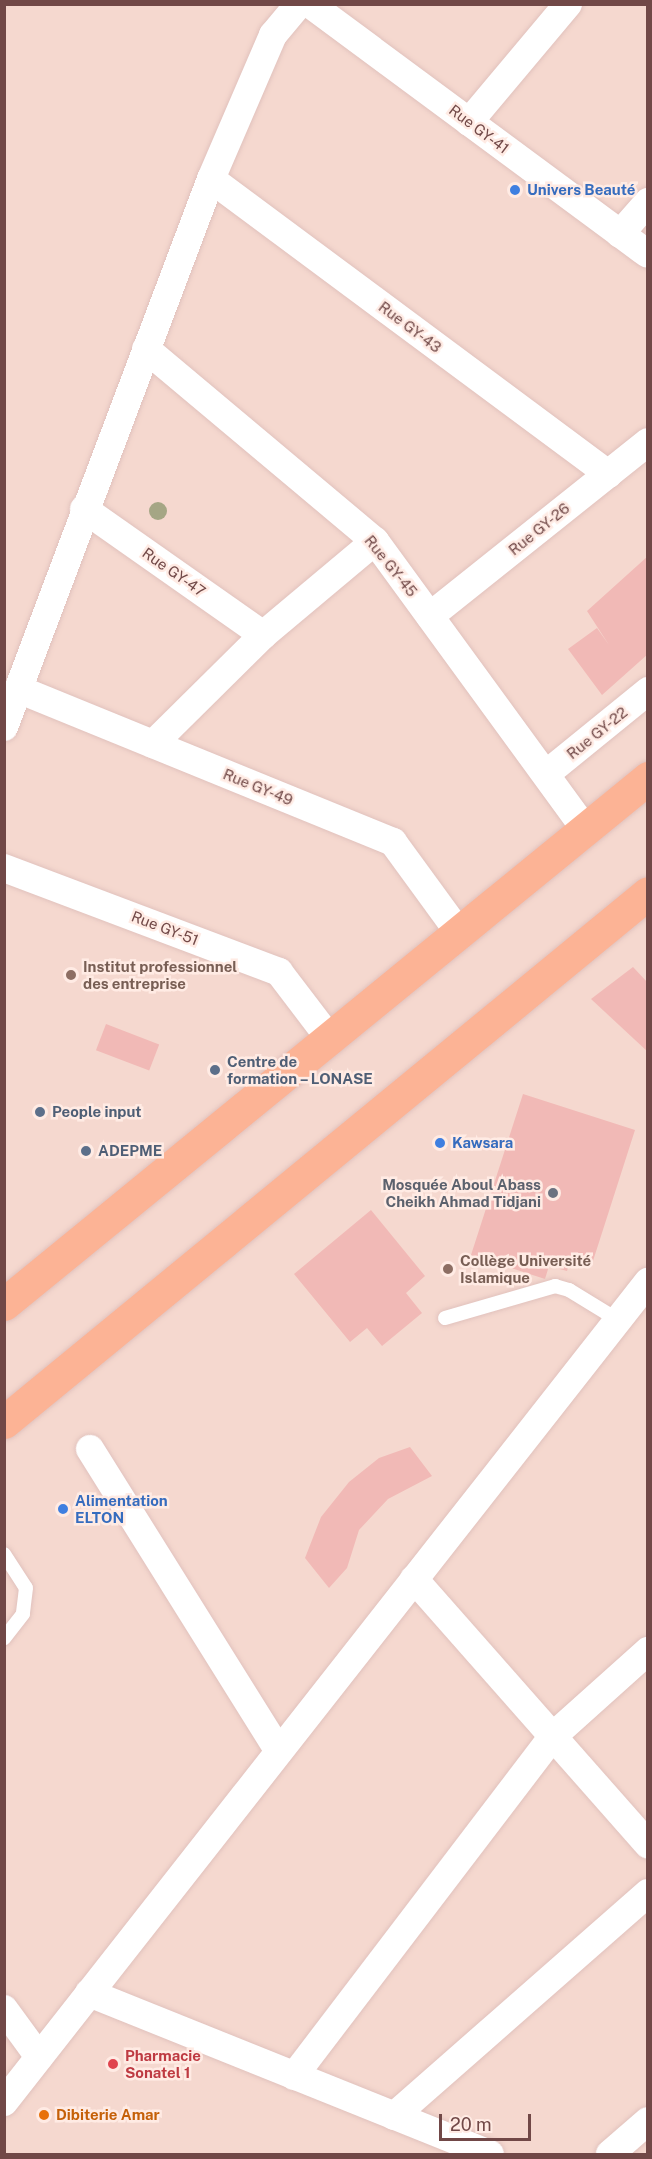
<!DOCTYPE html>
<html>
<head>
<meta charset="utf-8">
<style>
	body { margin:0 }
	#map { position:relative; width:652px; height:2159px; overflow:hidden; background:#fce6de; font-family:"Public Sans",sans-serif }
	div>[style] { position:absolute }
	.residential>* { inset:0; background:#f5d8cf; transform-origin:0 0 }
	.building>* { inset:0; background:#f1b9b6; transform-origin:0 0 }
	.roads { filter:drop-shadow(0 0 2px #e1c2bd) drop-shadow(0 0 2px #e1c2bd) }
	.lane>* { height:14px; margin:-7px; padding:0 7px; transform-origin:7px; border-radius:7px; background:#fff }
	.street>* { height:28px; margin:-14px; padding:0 14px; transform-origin:14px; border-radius:14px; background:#fff }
	.primary>* { height:33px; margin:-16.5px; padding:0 16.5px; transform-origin:16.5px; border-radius:16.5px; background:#fcb395 }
	.trees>* { width:18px; height:18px; margin:-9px; border-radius:50%; background:#a5a685 }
	.dots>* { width:16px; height:16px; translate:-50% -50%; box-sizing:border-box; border:3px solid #ffebe4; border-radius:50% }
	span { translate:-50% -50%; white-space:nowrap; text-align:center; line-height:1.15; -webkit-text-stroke:5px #ffebe4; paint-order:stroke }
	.street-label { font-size:15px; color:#714847 }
	.shop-label { font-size:15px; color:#366cbe; font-weight:700 }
	.left { translate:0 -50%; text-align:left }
	.education-label { font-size:15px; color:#785e54; font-weight:700 }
	.service-label { font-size:15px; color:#4e5e75; font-weight:700 }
	.worship-label { font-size:15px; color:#5b616d; font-weight:700 }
	.right { translate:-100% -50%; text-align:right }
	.health-label { font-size:15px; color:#be3a42; font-weight:700 }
	.food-label { font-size:15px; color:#c56008; font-weight:700 }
	.frame { position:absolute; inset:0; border:6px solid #714847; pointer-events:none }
	.scale { position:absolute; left:439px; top:2114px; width:92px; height:27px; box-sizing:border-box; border:3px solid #714847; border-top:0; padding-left:8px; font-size:18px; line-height:21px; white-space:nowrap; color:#714847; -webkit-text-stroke:4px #ffebe4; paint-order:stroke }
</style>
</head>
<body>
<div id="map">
	<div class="residential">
		<div style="left:5px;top:5px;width:642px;height:2149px"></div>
	</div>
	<div class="building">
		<div style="clip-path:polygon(648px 556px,648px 654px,602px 695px,568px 649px,597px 628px,609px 645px,587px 611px)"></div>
		<div style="clip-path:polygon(633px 967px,648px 983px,648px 1052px,591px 999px)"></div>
		<div style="left:106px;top:1024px;width:57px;height:28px;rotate:21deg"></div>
		<div style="clip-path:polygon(523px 1094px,635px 1130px,592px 1264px,571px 1257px,567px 1271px,549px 1266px,545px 1279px,471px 1255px)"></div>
		<div style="clip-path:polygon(371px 1210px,425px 1276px,406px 1293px,422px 1313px,382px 1346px,367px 1328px,350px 1342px,294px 1274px)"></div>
		<div style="clip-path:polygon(410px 1447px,432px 1476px,388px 1499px,359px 1530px,347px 1568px,329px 1588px,305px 1558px,321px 1517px,349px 1482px,379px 1458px)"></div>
	</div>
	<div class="roads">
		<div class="lane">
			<div style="left:445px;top:1318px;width:115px;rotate:-16.2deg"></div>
			<div style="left:555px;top:1286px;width:15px;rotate:16deg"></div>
			<div style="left:569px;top:1290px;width:57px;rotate:31.5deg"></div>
			<div style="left:4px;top:1554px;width:40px;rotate:57.1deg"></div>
			<div style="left:26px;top:1588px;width:26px;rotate:97deg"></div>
			<div style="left:23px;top:1614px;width:31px;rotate:128deg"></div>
		</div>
		<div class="street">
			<div style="left:310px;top:4px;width:420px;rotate:36.5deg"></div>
			<div style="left:469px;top:122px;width:154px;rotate:-50deg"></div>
			<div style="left:211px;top:179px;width:495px;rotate:36.6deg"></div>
			<div style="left:620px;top:234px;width:43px;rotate:-48.8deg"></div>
			<div style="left:146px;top:349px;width:299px;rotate:40deg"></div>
			<div style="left:375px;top:541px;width:358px;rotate:53.9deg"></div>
			<div style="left:84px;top:509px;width:219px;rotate:35.1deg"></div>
			<div style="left:430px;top:616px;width:279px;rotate:-38.6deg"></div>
			<div style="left:18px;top:689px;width:405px;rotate:22.2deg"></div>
			<div style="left:393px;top:842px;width:114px;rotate:53.9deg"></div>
			<div style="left:4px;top:727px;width:586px;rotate:-69.31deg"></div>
			<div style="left:211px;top:179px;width:157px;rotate:-66.7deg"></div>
			<div style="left:273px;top:35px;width:40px;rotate:-50deg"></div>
			<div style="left:153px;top:744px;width:155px;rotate:-44.7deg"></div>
			<div style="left:263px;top:635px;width:146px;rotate:-40deg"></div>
			<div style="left:546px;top:774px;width:132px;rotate:-39.1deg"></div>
			<div style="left:4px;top:868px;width:294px;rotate:20.7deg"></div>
			<div style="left:279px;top:972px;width:84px;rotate:52.7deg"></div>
			<div style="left:90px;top:1449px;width:356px;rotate:58deg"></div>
			<div style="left:414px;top:1579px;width:354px;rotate:48.6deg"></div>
			<div style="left:89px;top:1993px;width:432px;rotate:21.9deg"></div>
			<div style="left:4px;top:2009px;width:59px;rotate:53.9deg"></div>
			<div style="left:294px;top:2076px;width:426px;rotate:-52.7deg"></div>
			<div style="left:552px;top:1737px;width:129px;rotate:-41.9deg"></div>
			<div style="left:4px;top:2102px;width:1043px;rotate:-51.86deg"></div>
			<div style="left:394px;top:2116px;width:338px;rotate:-41.3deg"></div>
			<div style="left:610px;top:2154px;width:50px;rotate:-41deg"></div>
		</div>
		<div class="primary">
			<div style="left:4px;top:1304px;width:832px;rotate:-39.24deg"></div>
			<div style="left:4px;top:1422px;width:833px;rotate:-39.4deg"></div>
		</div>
	</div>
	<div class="trees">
		<div style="left:158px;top:511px"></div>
	</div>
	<div class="dots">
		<div style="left:515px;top:190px;background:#3f7fe0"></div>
		<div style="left:71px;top:975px;background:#8d6e63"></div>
		<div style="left:215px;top:1070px;background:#5c6f8a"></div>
		<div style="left:40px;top:1112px;background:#5c6f8a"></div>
		<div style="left:440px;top:1143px;background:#3f7fe0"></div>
		<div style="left:86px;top:1151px;background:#5c6f8a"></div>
		<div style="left:553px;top:1193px;background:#6b7280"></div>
		<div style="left:448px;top:1269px;background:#8d6e63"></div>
		<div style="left:63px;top:1509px;background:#3f7fe0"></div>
		<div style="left:113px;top:2064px;background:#e0444e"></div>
		<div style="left:44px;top:2115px;background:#e8710a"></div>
	</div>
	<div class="street-label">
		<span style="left:479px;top:129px;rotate:37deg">Rue GY-41</span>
		<span style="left:410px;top:327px;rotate:37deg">Rue GY-43</span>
		<span style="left:539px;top:529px;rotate:-39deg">Rue GY-26</span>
		<span style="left:391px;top:566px;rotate:51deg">Rue GY-45</span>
		<span style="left:174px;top:572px;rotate:35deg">Rue GY-47</span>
		<span style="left:597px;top:733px;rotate:-39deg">Rue GY-22</span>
		<span style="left:258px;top:787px;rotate:22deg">Rue GY-49</span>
		<span style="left:165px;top:928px;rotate:21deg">Rue GY-51</span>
	</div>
	<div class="shop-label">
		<span class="left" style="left:527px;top:190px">Univers Beauté</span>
		<span class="left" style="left:452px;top:1143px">Kawsara</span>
		<span class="left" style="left:75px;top:1509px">Alimentation<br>ELTON</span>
	</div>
	<div class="education-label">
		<span class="left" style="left:83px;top:975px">Institut professionnel<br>des entreprise</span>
		<span class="left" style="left:460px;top:1269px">Collège Université<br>Islamique</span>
	</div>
	<div class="service-label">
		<span class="left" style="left:227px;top:1070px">Centre de<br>formation – LONASE</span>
		<span class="left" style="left:52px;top:1112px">People input</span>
		<span class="left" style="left:98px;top:1151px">ADEPME</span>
	</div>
	<div class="worship-label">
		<span class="right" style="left:541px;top:1193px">Mosquée Aboul Abass<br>Cheikh Ahmad Tidjani</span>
	</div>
	<div class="health-label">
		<span class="left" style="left:125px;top:2064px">Pharmacie<br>Sonatel 1</span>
	</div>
	<div class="food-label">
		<span class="left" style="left:56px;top:2115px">Dibiterie Amar</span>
	</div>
	<div class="frame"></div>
	<div class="scale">20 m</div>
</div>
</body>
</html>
